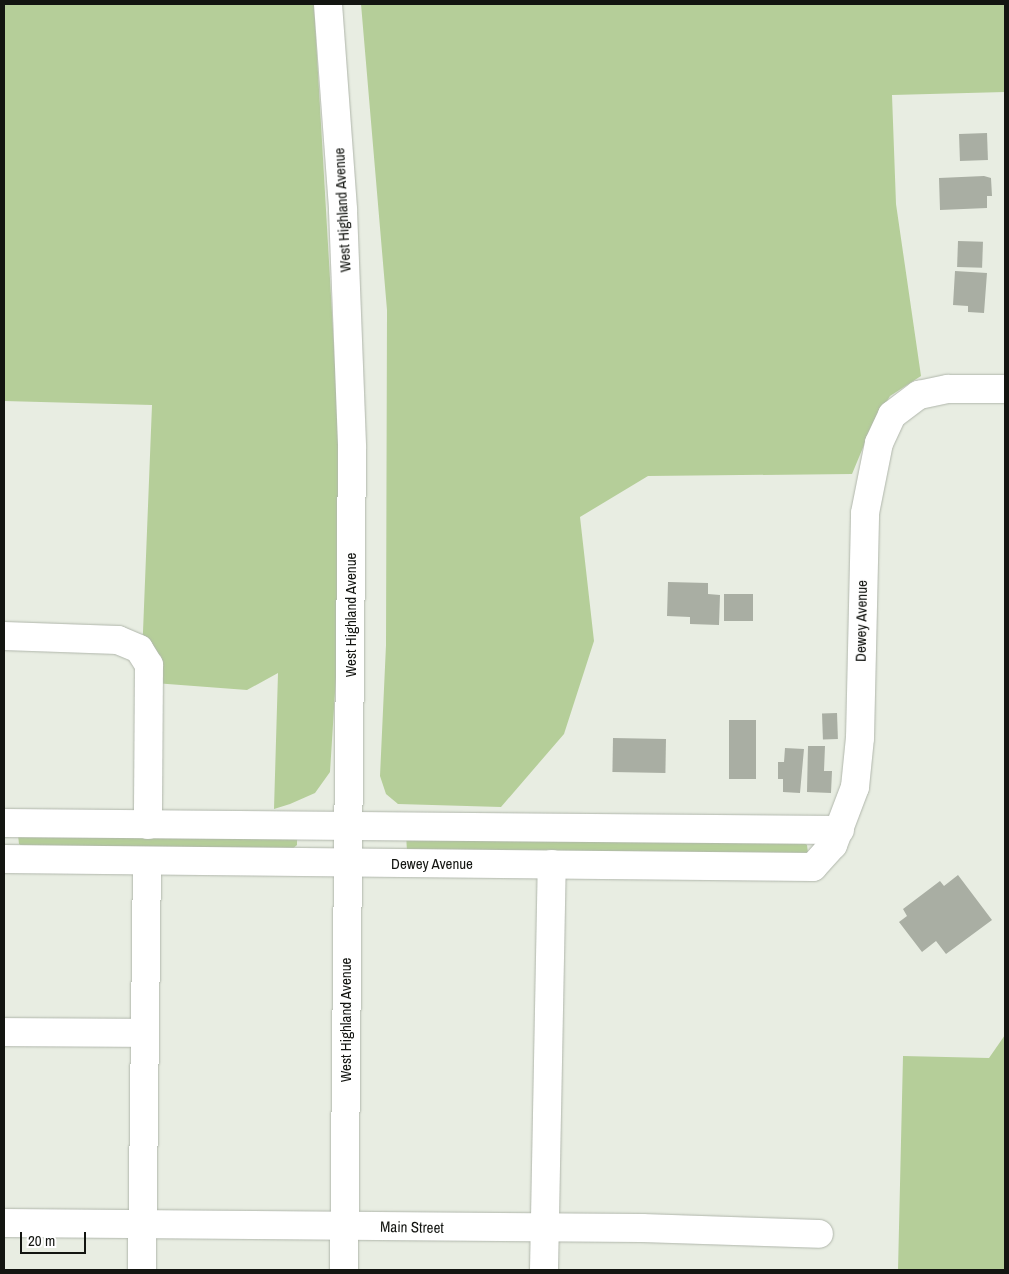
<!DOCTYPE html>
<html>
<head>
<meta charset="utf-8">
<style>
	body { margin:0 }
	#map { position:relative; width:1009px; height:1274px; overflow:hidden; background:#e8ede2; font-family:"Archivo Narrow",sans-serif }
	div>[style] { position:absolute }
	.green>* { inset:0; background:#b5ce99 }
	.building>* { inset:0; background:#a9aea3; transform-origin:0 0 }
	.roads { filter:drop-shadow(0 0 1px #b0b6ab) drop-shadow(0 0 1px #b0b6ab) }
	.minor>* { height:28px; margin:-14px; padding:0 14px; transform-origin:14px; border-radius:14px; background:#fff }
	span { translate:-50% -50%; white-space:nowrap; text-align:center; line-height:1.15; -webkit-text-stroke:4.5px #fff; paint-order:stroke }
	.street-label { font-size:15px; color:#131511 }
	.frame { position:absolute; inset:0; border:5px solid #131511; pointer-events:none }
	.scale { position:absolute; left:20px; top:1232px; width:66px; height:22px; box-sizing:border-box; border:2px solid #131511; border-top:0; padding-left:6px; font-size:15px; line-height:18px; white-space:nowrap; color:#131511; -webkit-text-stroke:4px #fff; paint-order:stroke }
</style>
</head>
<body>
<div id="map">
	<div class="green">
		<div style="clip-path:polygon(4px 4px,314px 4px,338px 416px,342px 582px,330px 772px,315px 793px,290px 804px,274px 809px,278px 673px,247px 690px,141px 682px,152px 405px,4px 401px)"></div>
		<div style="clip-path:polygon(361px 4px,1005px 4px,1005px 92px,892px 95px,896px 204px,921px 376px,890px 396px,872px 426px,852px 474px,648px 476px,580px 517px,594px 641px,564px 734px,501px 807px,398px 804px,386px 794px,380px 776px,386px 645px,387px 310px)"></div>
		<div style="clip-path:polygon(406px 834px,800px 840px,807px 845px,808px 853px,801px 857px,407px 851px)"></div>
		<div style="clip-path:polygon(18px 835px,297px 838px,297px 845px,290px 851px,25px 848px,19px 844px)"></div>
		<div style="clip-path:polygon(1005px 1035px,1005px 1270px,898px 1270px,903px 1056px,989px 1058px)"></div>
	</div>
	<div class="building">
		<div style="left:987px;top:133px;width:27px;height:28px;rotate:88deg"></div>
		<div style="clip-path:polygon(984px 176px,991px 178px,992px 196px,987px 196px,987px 208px,940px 210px,939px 178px)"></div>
		<div style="left:958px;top:241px;width:25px;height:26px;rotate:2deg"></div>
		<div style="clip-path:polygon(955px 271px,987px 273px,984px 313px,968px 312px,968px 306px,953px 305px)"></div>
		<div style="clip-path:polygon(668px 582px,708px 583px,708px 594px,720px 595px,719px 625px,690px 624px,690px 617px,667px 616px)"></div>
		<div style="left:724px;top:594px;width:29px;height:27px"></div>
		<div style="left:837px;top:713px;width:26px;height:15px;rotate:88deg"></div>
		<div style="left:729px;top:720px;width:27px;height:59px"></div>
		<div style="left:613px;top:738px;width:53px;height:34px;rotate:1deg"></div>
		<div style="clip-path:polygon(808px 746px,825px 746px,824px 771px,832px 771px,831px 793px,807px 792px)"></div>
		<div style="clip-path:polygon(785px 748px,804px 749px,800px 793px,783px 792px,783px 779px,778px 779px,778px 762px,784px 762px)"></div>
		<div style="clip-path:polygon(958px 875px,992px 920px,946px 954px,936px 941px,922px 952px,899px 922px,907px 916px,903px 909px,940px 881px,944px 886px)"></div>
	</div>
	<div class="roads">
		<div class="minor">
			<div style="left:328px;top:4px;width:207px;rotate:85.8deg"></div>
			<div style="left:343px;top:210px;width:238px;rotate:87.8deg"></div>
			<div style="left:352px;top:448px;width:822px;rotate:90.56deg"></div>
			<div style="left:4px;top:636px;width:114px;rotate:2deg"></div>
			<div style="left:118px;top:640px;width:23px;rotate:23deg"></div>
			<div style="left:139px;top:649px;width:19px;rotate:58deg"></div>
			<div style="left:149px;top:665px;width:160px;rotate:90.4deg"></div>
			<div style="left:4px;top:823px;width:836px;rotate:0.48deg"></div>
			<div style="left:4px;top:859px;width:809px;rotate:0.57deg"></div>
			<div style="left:813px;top:867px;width:30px;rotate:-48deg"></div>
			<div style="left:833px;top:845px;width:62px;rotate:-69.2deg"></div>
			<div style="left:855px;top:787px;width:49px;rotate:-84.2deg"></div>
			<div style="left:860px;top:738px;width:225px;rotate:-88.7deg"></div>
			<div style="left:865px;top:513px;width:71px;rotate:-78.7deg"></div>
			<div style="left:879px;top:443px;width:31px;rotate:-65deg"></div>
			<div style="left:892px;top:415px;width:34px;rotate:-37deg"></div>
			<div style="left:919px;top:395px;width:30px;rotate:-12deg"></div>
			<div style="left:948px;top:389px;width:57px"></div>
			<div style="left:4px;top:1032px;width:141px;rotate:0.4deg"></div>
			<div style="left:4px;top:1223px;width:638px;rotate:0.45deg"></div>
			<div style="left:642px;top:1228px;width:177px;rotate:1.9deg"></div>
			<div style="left:142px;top:1270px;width:409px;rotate:-89.3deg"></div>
			<div style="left:544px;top:1270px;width:406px;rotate:-88.9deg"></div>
		</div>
	</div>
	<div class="street-label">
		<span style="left:342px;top:210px;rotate:-93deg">West Highland Avenue</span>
		<span style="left:351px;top:615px;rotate:-90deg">West Highland Avenue</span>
		<span style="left:861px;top:621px;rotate:-89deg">Dewey Avenue</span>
		<span style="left:432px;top:864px">Dewey Avenue</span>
		<span style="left:346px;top:1020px;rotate:-90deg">West Highland Avenue</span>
		<span style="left:412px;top:1227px;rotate:1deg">Main Street</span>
	</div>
	<div class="frame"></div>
	<div class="scale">20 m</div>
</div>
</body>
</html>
